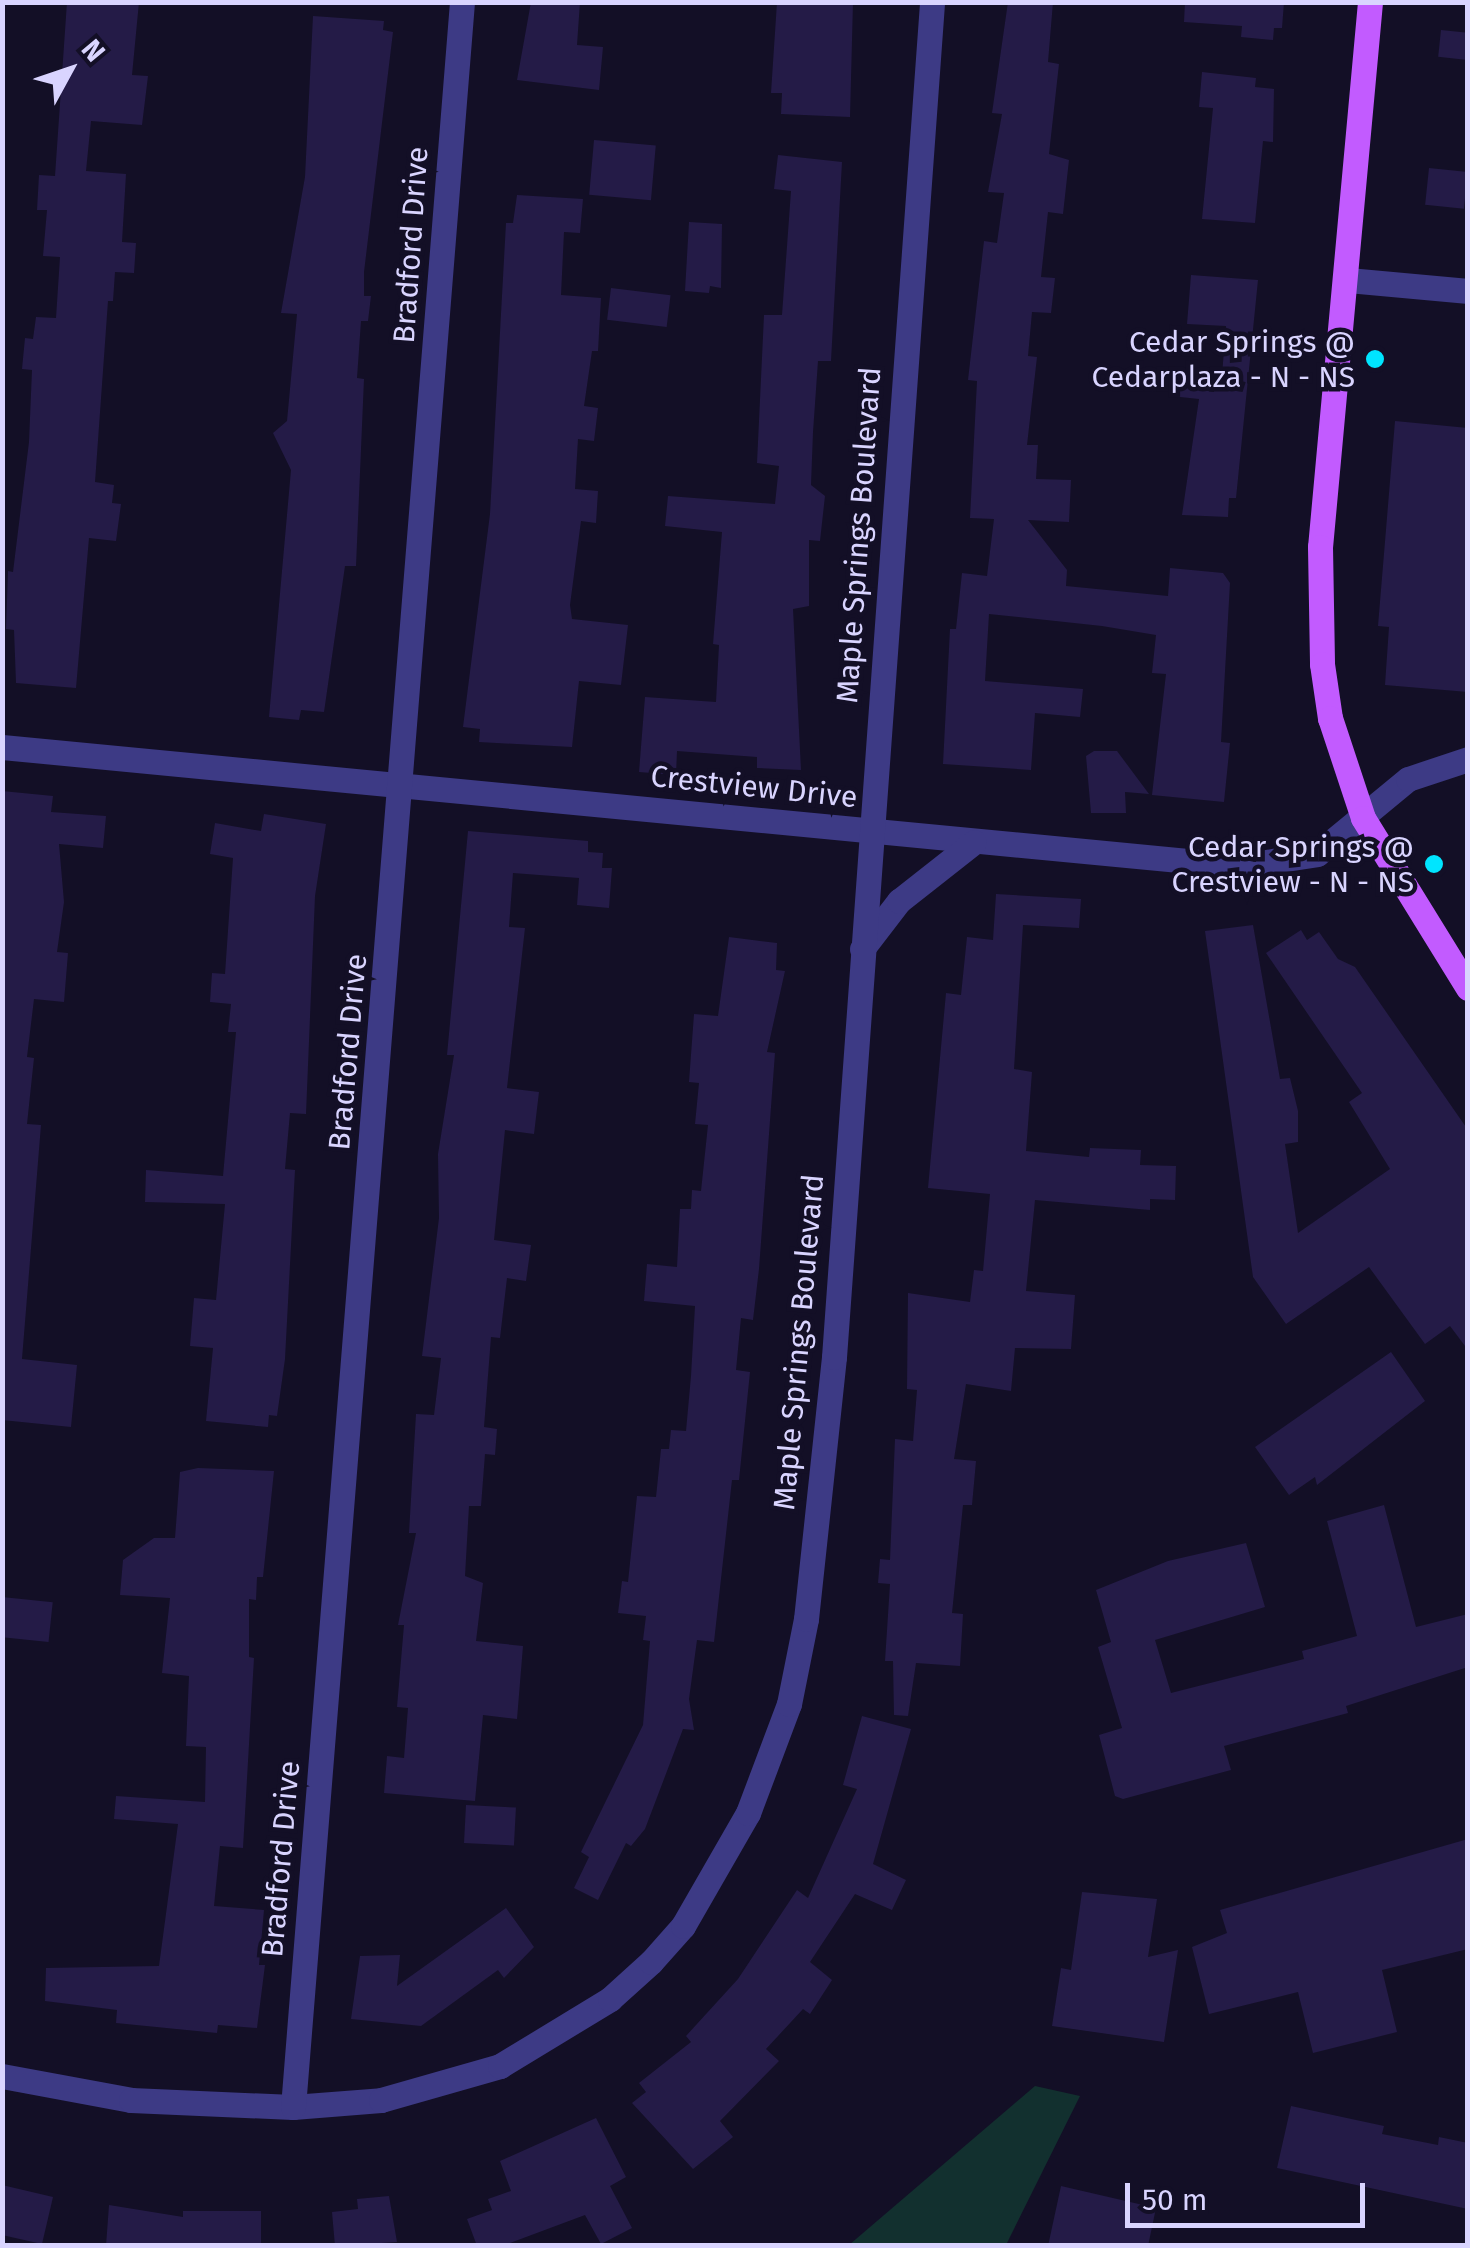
<!DOCTYPE html>
<html>
<head>
<meta charset="utf-8">
<style>
	body { margin:0 }
	#map { position:relative; width:1470px; height:2248px; overflow:hidden; background:#130f26; font-family:"Fira Sans",sans-serif }
	div>[style] { position:absolute }
	.green>* { inset:0; background:#12302f }
	.building>* { inset:0; background:#241b47; transform-origin:0 0 }
	.minor>* { height:25px; margin:-12.5px; padding:0 12.5px; transform-origin:12.5px; border-radius:12.5px; background:#3d3a85 }
	.major>* { height:25px; margin:-12.5px; padding:0 12.5px; transform-origin:12.5px; border-radius:12.5px; background:#c25bff }
	.dots>* { width:28px; height:28px; translate:-50% -50%; box-sizing:border-box; border:5px solid #130f26; border-radius:50% }
	span { translate:-50% -50%; white-space:nowrap; text-align:center; line-height:1.15; -webkit-text-stroke:9px #130f26; paint-order:stroke }
	.street-label { font-size:30px; color:#d9d4ff }
	.poi-label { font-size:30px; color:#d9d4ff }
	.right { translate:-100% -50%; text-align:right }
	.frame { position:absolute; inset:0; border:5px solid #d9d4ff; pointer-events:none }
	.north { position:absolute; left:20px; top:20px; width:100px; height:100px; -webkit-text-stroke:8px #130f26; paint-order:stroke; rotate:50deg; font-size:28px; font-weight:700; line-height:40px; text-align:center; color:#d9d4ff }
	.north::after { content:''; display:block; margin:auto; width:35px; height:45px; background:#d9d4ff; clip-path:polygon(50% 0,100% 100%,50% 72%,0 100%) }
	.scale { position:absolute; left:1125px; top:2183px; width:240px; height:45px; box-sizing:border-box; border:5px solid #d9d4ff; border-top:0; padding-left:12px; font-size:30px; line-height:35px; white-space:nowrap; color:#d9d4ff; -webkit-text-stroke:8px #130f26; paint-order:stroke }
</style>
</head>
<body>
<div id="map">
	<div class="green">
		<div style="clip-path:polygon(1035px 2086px,1080px 2096px,1006px 2245px,849px 2245px)"></div>
	</div>
	<div class="building">
		<div style="clip-path:polygon(67px 2px,139px 2px,132px 75px,148px 76px,142px 125px,91px 121px,86px 171px,126px 174px,122px 242px,136px 243px,134px 273px,115px 272px,113px 301px,108px 301px,95px 482px,114px 485px,112px 503px,121px 504px,116px 541px,89px 538px,76px 688px,16px 683px,14px 630px,6px 629px,8px 571px,13px 572px,29px 442px,32px 370px,22px 369px,25px 338px,33px 339px,36px 317px,56px 318px,60px 257px,43px 256px,47px 210px,37px 210px,39px 175px,55px 176px)"></div>
		<div style="clip-path:polygon(531px 2px,580px 2px,577px 45px,603px 47px,599px 90px,517px 80px)"></div>
		<div style="clip-path:polygon(777px 2px,853px 2px,850px 117px,781px 114px,782px 93px,771px 93px)"></div>
		<div style="clip-path:polygon(1008px 2px,1053px 2px,1048px 62px,1059px 64px,1049px 154px,1069px 160px,1063px 214px,1048px 212px,1041px 277px,1055px 278px,1051px 313px,1032px 312px,1028px 356px,1037px 357px,1027px 445px,1038px 445px,1036px 479px,1071px 480px,1069px 522px,1028px 520px,1067px 570px,1066px 586px,1168px 596px,1170px 568px,1223px 573px,1230px 583px,1221px 742px,1230px 743px,1224px 802px,1152px 795px,1166px 674px,1152px 673px,1156px 635px,1102px 626px,989px 614px,985px 681px,1083px 689px,1080px 717px,1035px 713px,1031px 770px,943px 764px,950px 629px,956px 629px,962px 573px,987px 576px,994px 519px,970px 518px,977px 381px,968px 380px,984px 241px,997px 243px,1004px 193px,988px 192px,1002px 114px,992px 113px)"></div>
		<div style="clip-path:polygon(1185px 2px,1284px 2px,1282px 28px,1274px 28px,1273px 40px,1241px 37px,1242px 26px,1184px 22px)"></div>
		<div style="clip-path:polygon(313px 16px,384px 21px,383px 30px,393px 32px,364px 272px,364px 296px,371px 296px,368px 321px,361px 321px,357px 378px,364px 379px,356px 566px,345px 566px,324px 712px,301px 710px,299px 720px,269px 717px,291px 470px,273px 433px,287px 421px,297px 314px,281px 313px,305px 177px)"></div>
		<div style="left:1441px;top:30px;width:27px;height:27px;rotate:6deg"></div>
		<div style="clip-path:polygon(1202px 72px,1256px 78px,1255px 87px,1274px 89px,1273px 142px,1263px 141px,1255px 223px,1202px 219px,1213px 108px,1199px 107px)"></div>
		<div style="left:594px;top:140px;width:62px;height:55px;rotate:5deg"></div>
		<div style="clip-path:polygon(778px 155px,842px 162px,831px 361px,818px 361px,813px 432px,811px 485px,825px 496px,820px 541px,809px 540px,809px 606px,793px 609px,801px 770px,757px 768px,757px 757px,677px 751px,676px 775px,639px 772px,645px 697px,716px 702px,719px 645px,713px 644px,722px 532px,665px 526px,668px 496px,775px 504px,779px 466px,757px 463px,764px 315px,782px 315px,791px 191px,774px 189px)"></div>
		<div style="left:1429px;top:168px;width:39px;height:37px;rotate:6deg"></div>
		<div style="clip-path:polygon(517px 195px,583px 199px,580px 233px,564px 232px,561px 295px,601px 298px,598px 351px,592px 351px,584px 406px,598px 408px,594px 441px,578px 439px,575px 489px,598px 491px,596px 523px,581px 521px,570px 605px,572px 619px,628px 625px,621px 685px,579px 681px,572px 747px,479px 742px,480px 729px,463px 727px,490px 514px,506px 223px,513px 223px)"></div>
		<div style="clip-path:polygon(689px 222px,722px 224px,721px 288px,710px 286px,709px 293px,685px 291px)"></div>
		<div style="clip-path:polygon(1191px 275px,1258px 280px,1236px 498px,1229px 498px,1228px 517px,1182px 515px,1199px 399px,1171px 396px,1174px 370px,1222px 375px,1226px 326px,1187px 324px)"></div>
		<div style="left:611px;top:288px;width:60px;height:32px;rotate:7deg"></div>
		<div style="clip-path:polygon(1395px 421px,1468px 428px,1468px 692px,1385px 685px,1389px 627px,1378px 626px)"></div>
		<div style="clip-path:polygon(1094px 751px,1117px 751px,1149px 794px,1125px 792px,1126px 813px,1091px 813px,1086px 756px)"></div>
		<div style="clip-path:polygon(2px 791px,53px 796px,51px 812px,106px 816px,103px 848px,59px 844px,64px 902px,57px 952px,68px 953px,64px 1002px,34px 999px,27px 1057px,34px 1058px,27px 1124px,41px 1125px,22px 1359px,77px 1365px,71px 1427px,2px 1420px)"></div>
		<div style="clip-path:polygon(264px 814px,326px 824px,315px 896px,306px 1114px,290px 1113px,285px 1169px,295px 1170px,285px 1359px,277px 1416px,269px 1415px,268px 1427px,206px 1421px,213px 1348px,190px 1346px,194px 1298px,216px 1300px,225px 1204px,145px 1202px,146px 1170px,223px 1176px,236px 1032px,228px 1032px,231px 1004px,210px 1002px,212px 973px,225px 974px,233px 858px,210px 854px,215px 823px,261px 831px)"></div>
		<div style="clip-path:polygon(468px 831px,588px 841px,588px 852px,603px 853px,602px 868px,612px 868px,609px 908px,577px 905px,579px 878px,513px 873px,509px 927px,525px 928px,507px 1088px,539px 1092px,534px 1134px,505px 1130px,494px 1240px,531px 1245px,526px 1281px,507px 1278px,500px 1338px,491px 1337px,484px 1427px,497px 1429px,495px 1455px,485px 1454px,481px 1506px,469px 1506px,465px 1576px,483px 1583px,476px 1641px,523px 1646px,517px 1719px,483px 1715px,475px 1801px,384px 1793px,387px 1756px,404px 1758px,408px 1708px,397px 1707px,404px 1625px,398px 1625px,416px 1533px,409px 1533px,416px 1414px,434px 1415px,441px 1358px,422px 1356px,439px 1218px,438px 1154px,454px 1055px,447px 1055px)"></div>
		<div style="clip-path:polygon(996px 894px,1081px 899px,1079px 928px,1023px 925px,1014px 1069px,1032px 1072px,1026px 1151px,1089px 1157px,1090px 1148px,1141px 1150px,1140px 1165px,1176px 1166px,1175px 1200px,1150px 1199px,1150px 1210px,1035px 1200px,1026px 1291px,1075px 1295px,1071px 1349px,1015px 1348px,1011px 1391px,966px 1384px,954px 1459px,976px 1461px,972px 1505px,963px 1505px,952px 1613px,963px 1614px,960px 1666px,916px 1663px,908px 1716px,894px 1715px,893px 1661px,885px 1661px,890px 1584px,878px 1583px,880px 1559px,890px 1560px,895px 1439px,913px 1441px,917px 1390px,907px 1389px,908px 1293px,970px 1302px,974px 1270px,983px 1271px,990px 1194px,928px 1188px,946px 993px,961px 995px,967px 937px,993px 940px)"></div>
		<div style="clip-path:polygon(1253px 925px,1280px 1079px,1290px 1078px,1298px 1111px,1298px 1142px,1285px 1144px,1298px 1233px,1390px 1169px,1349px 1102px,1362px 1093px,1266px 953px,1301px 930px,1307px 940px,1319px 932px,1338px 959px,1355px 967px,1468px 1130px,1468px 1350px,1450px 1326px,1425px 1344px,1369px 1267px,1286px 1324px,1253px 1277px,1205px 931px)"></div>
		<div style="clip-path:polygon(729px 937px,777px 943px,776px 970px,785px 971px,767px 1052px,775px 1053px,759px 1269px,753px 1320px,741px 1318px,736px 1370px,750px 1372px,739px 1480px,732px 1480px,714px 1642px,697px 1640px,689px 1699px,694px 1730px,683px 1729px,645px 1829px,631px 1846px,626px 1843px,598px 1900px,574px 1888px,589px 1857px,581px 1852px,643px 1725px,650px 1641px,643px 1640px,646px 1616px,618px 1613px,622px 1581px,628px 1582px,637px 1496px,656px 1497px,661px 1449px,669px 1449px,671px 1430px,686px 1431px,691px 1376px,695px 1306px,644px 1301px,647px 1264px,677px 1267px,680px 1209px,691px 1209px,692px 1190px,701px 1191px,708px 1125px,695px 1124px,699px 1083px,689px 1082px,694px 1014px,718px 1016px)"></div>
		<div style="clip-path:polygon(1391px 1352px,1425px 1401px,1317px 1485px,1315px 1477px,1289px 1495px,1255px 1447px)"></div>
		<div style="clip-path:polygon(198px 1468px,274px 1471px,263px 1577px,257px 1577px,256px 1600px,249px 1599px,249px 1657px,254px 1658px,243px 1848px,220px 1846px,214px 1906px,264px 1910px,259px 1965px,265px 1965px,257px 2028px,218px 2025px,217px 2033px,116px 2023px,117px 2010px,45px 2001px,46px 1968px,159px 1966px,178px 1824px,114px 1819px,116px 1796px,205px 1802px,206px 1747px,186px 1746px,189px 1676px,162px 1673px,170px 1598px,120px 1595px,123px 1560px,154px 1538px,175px 1538px,180px 1472px)"></div>
		<div style="clip-path:polygon(1384px 1505px,1416px 1627px,1468px 1614px,1468px 1667px,1346px 1706px,1348px 1713px,1224px 1746px,1231px 1770px,1123px 1799px,1115px 1796px,1099px 1735px,1122px 1728px,1098px 1647px,1111px 1642px,1096px 1590px,1168px 1561px,1246px 1543px,1265px 1607px,1155px 1640px,1171px 1693px,1304px 1659px,1302px 1651px,1357px 1636px,1327px 1521px)"></div>
		<div style="left:2px;top:1597px;width:51px;height:40px;rotate:6deg"></div>
		<div style="clip-path:polygon(862px 1716px,911px 1729px,873px 1864px,906px 1880px,892px 1910px,855px 1894px,810px 1962px,832px 1980px,810px 2014px,803px 2009px,766px 2049px,779px 2061px,720px 2121px,733px 2137px,693px 2169px,632px 2103px,646px 2092px,639px 2083px,691px 2042px,686px 2036px,738px 1979px,797px 1890px,808px 1898px,857px 1789px,843px 1785px)"></div>
		<div style="left:466px;top:1805px;width:50px;height:38px;rotate:3deg"></div>
		<div style="clip-path:polygon(1468px 1839px,1468px 1949px,1382px 1970px,1397px 2032px,1313px 2053px,1298px 1992px,1209px 2014px,1192px 1947px,1227px 1933px,1220px 1910px)"></div>
		<div style="clip-path:polygon(1082px 1892px,1157px 1899px,1148px 1957px,1178px 1950px,1164px 2042px,1052px 2026px,1061px 1968px,1071px 1970px)"></div>
		<div style="clip-path:polygon(506px 1908px,534px 1947px,504px 1978px,498px 1970px,421px 2026px,351px 2019px,360px 1956px,400px 1955px,397px 1986px)"></div>
		<div style="clip-path:polygon(1291px 2106px,1384px 2126px,1382px 2134px,1438px 2145px,1439px 2137px,1468px 2143px,1468px 2209px,1277px 2168px)"></div>
		<div style="clip-path:polygon(596px 2118px,626px 2177px,610px 2186px,632px 2228px,601px 2244px,585px 2215px,502px 2246px,477px 2246px,467px 2219px,492px 2210px,488px 2199px,511px 2191px,500px 2161px)"></div>
		<div style="clip-path:polygon(2px 2185px,53px 2197px,42px 2244px,2px 2235px)"></div>
		<div style="clip-path:polygon(1061px 2186px,1156px 2208px,1148px 2246px,1048px 2246px)"></div>
		<div style="clip-path:polygon(389px 2196px,397px 2242px,335px 2246px,332px 2212px,358px 2209px,357px 2199px)"></div>
		<div style="clip-path:polygon(109px 2205px,183px 2217px,183px 2211px,261px 2211px,261px 2246px,106px 2246px)"></div>
	</div>
	<div class="minor">
		<div style="left:1348px;top:280px;width:121px;rotate:5.2deg"></div>
		<div style="left:2px;top:747px;width:1243px;rotate:5.49deg"></div>
		<div style="left:1239px;top:866px;width:79px;rotate:-8.7deg"></div>
		<div style="left:1317px;top:854px;width:118px;rotate:-39.5deg"></div>
		<div style="left:1408px;top:779px;width:63px;rotate:-18.4deg"></div>
		<div style="left:862px;top:949px;width:61px;rotate:-52.4deg"></div>
		<div style="left:899px;top:901px;width:95px;rotate:-38.2deg"></div>
		<div style="left:2px;top:2076px;width:131px;rotate:10.5deg"></div>
		<div style="left:131px;top:2100px;width:162px;rotate:2.5deg"></div>
		<div style="left:293px;top:2107px;width:88px;rotate:-4.5deg"></div>
		<div style="left:381px;top:2100px;width:124px;rotate:-15.9deg"></div>
		<div style="left:500px;top:2066px;width:129px;rotate:-31.3deg"></div>
		<div style="left:610px;top:1999px;width:55px;rotate:-42.1deg"></div>
		<div style="left:651px;top:1962px;width:48px;rotate:-48.4deg"></div>
		<div style="left:683px;top:1926px;width:130px;rotate:-60.1deg"></div>
		<div style="left:748px;top:1813px;width:116px;rotate:-69.4deg"></div>
		<div style="left:789px;top:1704px;width:87px;rotate:-78.7deg"></div>
		<div style="left:806px;top:1619px;width:263px;rotate:-83.9deg"></div>
		<div style="left:834px;top:1357px;width:1359px;rotate:-85.86deg"></div>
		<div style="left:293px;top:2107px;width:2112px;rotate:-85.41deg"></div>
	</div>
	<div class="major">
		<div style="left:1370px;top:2px;width:547px;rotate:95.24deg"></div>
		<div style="left:1320px;top:547px;width:117px;rotate:89deg"></div>
		<div style="left:1322px;top:664px;width:55px;rotate:81.6deg"></div>
		<div style="left:1330px;top:718px;width:105px;rotate:71.7deg"></div>
		<div style="left:1363px;top:818px;width:200px;rotate:58.3deg"></div>
	</div>
	<div class="dots">
		<div style="left:1375px;top:359px;background:#00e5ff"></div>
		<div style="left:1434px;top:864px;background:#00e5ff"></div>
	</div>
	<div class="street-label">
		<span style="left:411px;top:245px;rotate:-86deg">Bradford Drive</span>
		<span style="left:859px;top:535px;rotate:-86deg">Maple Springs Boulevard</span>
		<span style="left:754px;top:787px;rotate:6deg">Crestview Drive</span>
		<span style="left:348px;top:1052px;rotate:-85deg">Bradford Drive</span>
		<span style="left:799px;top:1342px;rotate:-85deg">Maple Springs Boulevard</span>
		<span style="left:281px;top:1859px;rotate:-85deg">Bradford Drive</span>
	</div>
	<div class="poi-label">
		<span class="right" style="left:1355px;top:359px">Cedar Springs @<br>Cedarplaza - N - NS</span>
		<span class="right" style="left:1414px;top:864px">Cedar Springs @<br>Crestview - N - NS</span>
	</div>
	<div class="frame"></div>
	<div class="north">N</div>
	<div class="scale">50 m</div>
</div>
</body>
</html>
